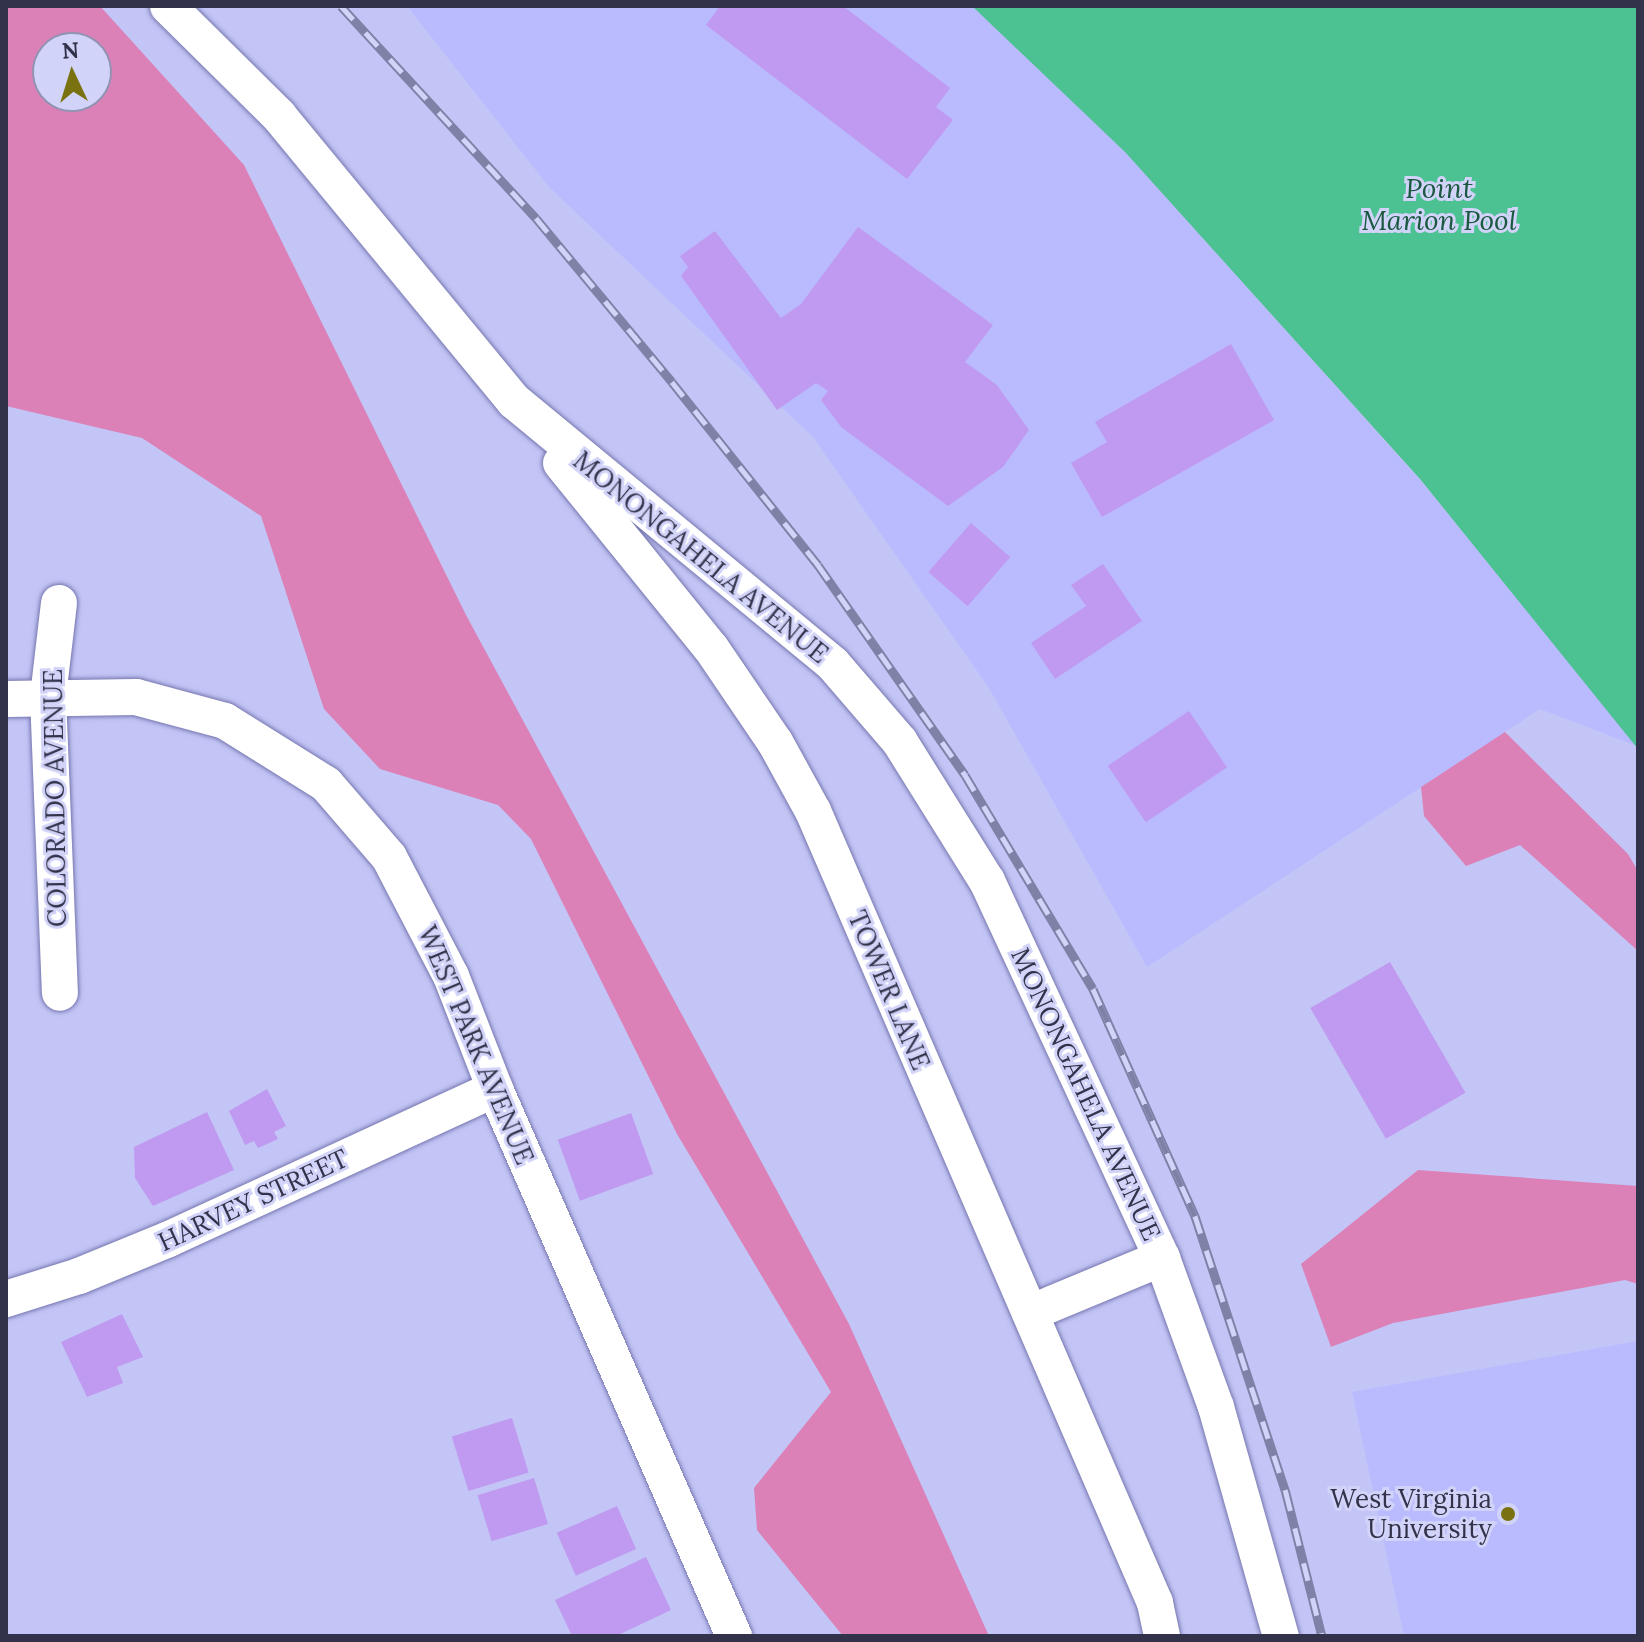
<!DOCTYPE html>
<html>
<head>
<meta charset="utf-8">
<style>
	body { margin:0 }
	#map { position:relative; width:1644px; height:1642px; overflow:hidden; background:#c3c5f6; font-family:Lora,serif }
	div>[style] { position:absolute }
	.built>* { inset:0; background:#babbff }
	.green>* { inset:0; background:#db81b8 }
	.water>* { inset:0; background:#4cc192 }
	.building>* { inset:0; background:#bf9af0; transform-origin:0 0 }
	.roads { filter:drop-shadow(0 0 2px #7676af) drop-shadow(0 0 2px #7676af) }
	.minor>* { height:36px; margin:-18px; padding:0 18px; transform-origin:18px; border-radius:18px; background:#fff }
	.rail>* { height:9px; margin-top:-4.5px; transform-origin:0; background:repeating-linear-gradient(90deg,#d2d3f8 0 18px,#8081a7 0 36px); box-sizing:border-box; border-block:2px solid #8081a7 }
	.dots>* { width:22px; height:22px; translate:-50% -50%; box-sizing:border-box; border:4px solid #d2d3f8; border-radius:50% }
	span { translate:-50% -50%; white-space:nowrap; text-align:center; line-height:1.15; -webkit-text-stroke:6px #d2d3f8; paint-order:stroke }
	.street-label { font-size:26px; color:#32324a }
	.poi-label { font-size:26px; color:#32324a }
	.right { translate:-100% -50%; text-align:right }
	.water-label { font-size:28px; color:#1a5840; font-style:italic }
	.frame { position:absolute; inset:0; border:8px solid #32324a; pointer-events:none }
	.north { position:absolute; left:32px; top:32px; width:80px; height:80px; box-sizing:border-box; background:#d2d3f8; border:2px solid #9293b2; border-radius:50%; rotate:356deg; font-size:22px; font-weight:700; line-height:32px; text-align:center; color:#32324a }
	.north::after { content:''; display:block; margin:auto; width:28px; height:36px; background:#7a7111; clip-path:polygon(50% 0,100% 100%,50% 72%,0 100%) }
</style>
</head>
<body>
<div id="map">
	<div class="built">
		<div style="clip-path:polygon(407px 6px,972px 6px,1125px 152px,1420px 480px,1637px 746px,1540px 709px,1147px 967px,989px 688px,813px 437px,549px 187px)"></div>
		<div style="clip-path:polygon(1638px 1341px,1638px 1636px,1404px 1636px,1352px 1392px)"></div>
	</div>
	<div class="green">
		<div style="clip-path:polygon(evenodd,6px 6px,100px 6px,244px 165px,466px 615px,849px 1324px,989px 1636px,843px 1636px,757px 1530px,754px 1488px,831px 1392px,677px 1134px,531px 839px,498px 805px,380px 769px,324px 709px,261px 516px,142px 438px,6px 406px,6px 6px,48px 48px,96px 48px,96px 96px,48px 96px,48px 48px)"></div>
		<div style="clip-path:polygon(1505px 732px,1628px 854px,1638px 871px,1638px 951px,1520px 845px,1466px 866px,1424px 816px,1421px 787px)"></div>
		<div style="clip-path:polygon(1418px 1170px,1638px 1186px,1638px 1284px,1625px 1280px,1393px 1323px,1331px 1347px,1301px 1264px)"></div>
	</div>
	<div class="water">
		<div style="clip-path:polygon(972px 6px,1638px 6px,1638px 749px,1420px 479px,1125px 152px)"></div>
	</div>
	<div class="building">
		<div style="clip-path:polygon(720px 6px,843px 6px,950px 88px,936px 107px,953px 120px,907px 179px,706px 25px)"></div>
		<div style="clip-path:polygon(858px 227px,993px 325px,965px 362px,997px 385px,1029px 430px,1003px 467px,948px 506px,841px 427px,821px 400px,828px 391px,816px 383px,777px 410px,681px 276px,688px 267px,680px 256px,715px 231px,781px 318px,801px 304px)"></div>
		<div style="clip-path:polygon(1231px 344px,1274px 420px,1102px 517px,1071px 463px,1107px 442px,1095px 422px)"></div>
		<div style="left:971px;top:523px;width:52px;height:65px;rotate:41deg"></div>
		<div style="clip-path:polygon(1103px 564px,1142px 621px,1055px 679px,1031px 643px,1086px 606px,1071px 585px)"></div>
		<div style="left:1189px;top:711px;width:68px;height:98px;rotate:56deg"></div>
		<div style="left:1390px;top:962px;width:151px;height:92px;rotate:60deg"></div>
		<div style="clip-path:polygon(267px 1089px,286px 1126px,274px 1132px,278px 1139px,258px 1148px,254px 1141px,245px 1145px,229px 1111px)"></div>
		<div style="clip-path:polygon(207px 1112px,234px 1170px,153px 1206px,135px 1178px,134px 1147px)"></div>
		<div style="left:631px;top:1113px;width:65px;height:78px;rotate:70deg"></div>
		<div style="clip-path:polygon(122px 1314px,143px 1357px,117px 1367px,123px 1383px,87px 1397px,61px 1342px)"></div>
		<div style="left:512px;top:1418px;width:57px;height:63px;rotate:73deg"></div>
		<div style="left:534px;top:1478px;width:48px;height:59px;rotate:73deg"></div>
		<div style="left:617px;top:1506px;width:47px;height:66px;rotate:66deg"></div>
		<div style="clip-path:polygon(646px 1557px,671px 1610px,616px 1636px,572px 1636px,555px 1600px)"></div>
	</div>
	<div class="roads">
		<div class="minor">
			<div style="left:168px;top:6px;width:156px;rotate:44.7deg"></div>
			<div style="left:279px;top:116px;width:369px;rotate:50.5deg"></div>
			<div style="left:514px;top:401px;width:413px;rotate:39.5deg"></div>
			<div style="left:833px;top:664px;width:103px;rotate:49.3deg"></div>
			<div style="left:900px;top:742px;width:164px;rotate:58deg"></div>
			<div style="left:987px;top:881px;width:416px;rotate:65.1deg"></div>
			<div style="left:1162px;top:1258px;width:158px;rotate:70.1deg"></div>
			<div style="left:1216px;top:1407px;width:238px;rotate:74.2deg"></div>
			<div style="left:561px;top:463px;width:238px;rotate:51deg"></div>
			<div style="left:711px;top:648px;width:114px;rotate:55.8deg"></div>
			<div style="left:775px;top:742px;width:79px;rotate:61.2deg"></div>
			<div style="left:813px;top:811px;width:863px;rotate:66.64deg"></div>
			<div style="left:1155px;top:1603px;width:34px;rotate:78deg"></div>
			<div style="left:59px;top:603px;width:94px;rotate:96.7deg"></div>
			<div style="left:48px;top:696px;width:297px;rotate:87.7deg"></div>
			<div style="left:6px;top:699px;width:130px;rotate:-0.9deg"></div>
			<div style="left:136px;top:697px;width:92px;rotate:15.1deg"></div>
			<div style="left:225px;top:721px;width:119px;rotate:32deg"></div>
			<div style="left:326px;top:784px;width:96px;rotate:49.2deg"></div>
			<div style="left:389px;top:857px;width:134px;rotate:62.5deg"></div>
			<div style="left:451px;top:976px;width:121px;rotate:68.7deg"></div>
			<div style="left:495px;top:1089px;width:597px;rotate:66.4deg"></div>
			<div style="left:6px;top:1299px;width:77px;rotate:-17.5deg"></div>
			<div style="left:79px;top:1276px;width:97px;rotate:-22.3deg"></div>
			<div style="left:169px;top:1239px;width:359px;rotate:-24.7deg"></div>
			<div style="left:1030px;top:1313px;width:143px;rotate:-22.6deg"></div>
		</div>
	</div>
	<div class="rail">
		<div style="left:341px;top:6px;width:288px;rotate:47.4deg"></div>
		<div style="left:536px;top:218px;width:213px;rotate:50.3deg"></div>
		<div style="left:672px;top:382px;width:234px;rotate:51.4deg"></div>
		<div style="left:818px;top:565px;width:256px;rotate:55deg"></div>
		<div style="left:965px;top:775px;width:249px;rotate:59.1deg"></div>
		<div style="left:1093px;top:989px;width:249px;rotate:65.8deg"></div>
		<div style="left:1195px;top:1216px;width:292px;rotate:71.8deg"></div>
		<div style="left:1286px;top:1493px;width:147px;rotate:75.9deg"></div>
	</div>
	<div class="dots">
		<div style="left:1508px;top:1514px;background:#7a7111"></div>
	</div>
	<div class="street-label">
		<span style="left:701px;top:557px;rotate:39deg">MONONGAHELA AVENUE</span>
		<span style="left:55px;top:798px;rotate:-91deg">COLORADO AVENUE</span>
		<span style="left:889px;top:990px;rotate:67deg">TOWER LANE</span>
		<span style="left:476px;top:1045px;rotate:67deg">WEST PARK AVENUE</span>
		<span style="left:1086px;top:1094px;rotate:65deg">MONONGAHELA AVENUE</span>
		<span style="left:253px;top:1200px;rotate:-25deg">HARVEY STREET</span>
	</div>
	<div class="poi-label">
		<span class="right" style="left:1492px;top:1514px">West Virginia<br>University</span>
	</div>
	<div class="water-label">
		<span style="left:1439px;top:204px">Point<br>Marion Pool</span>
	</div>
	<div class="frame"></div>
	<div class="north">N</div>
</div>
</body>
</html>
